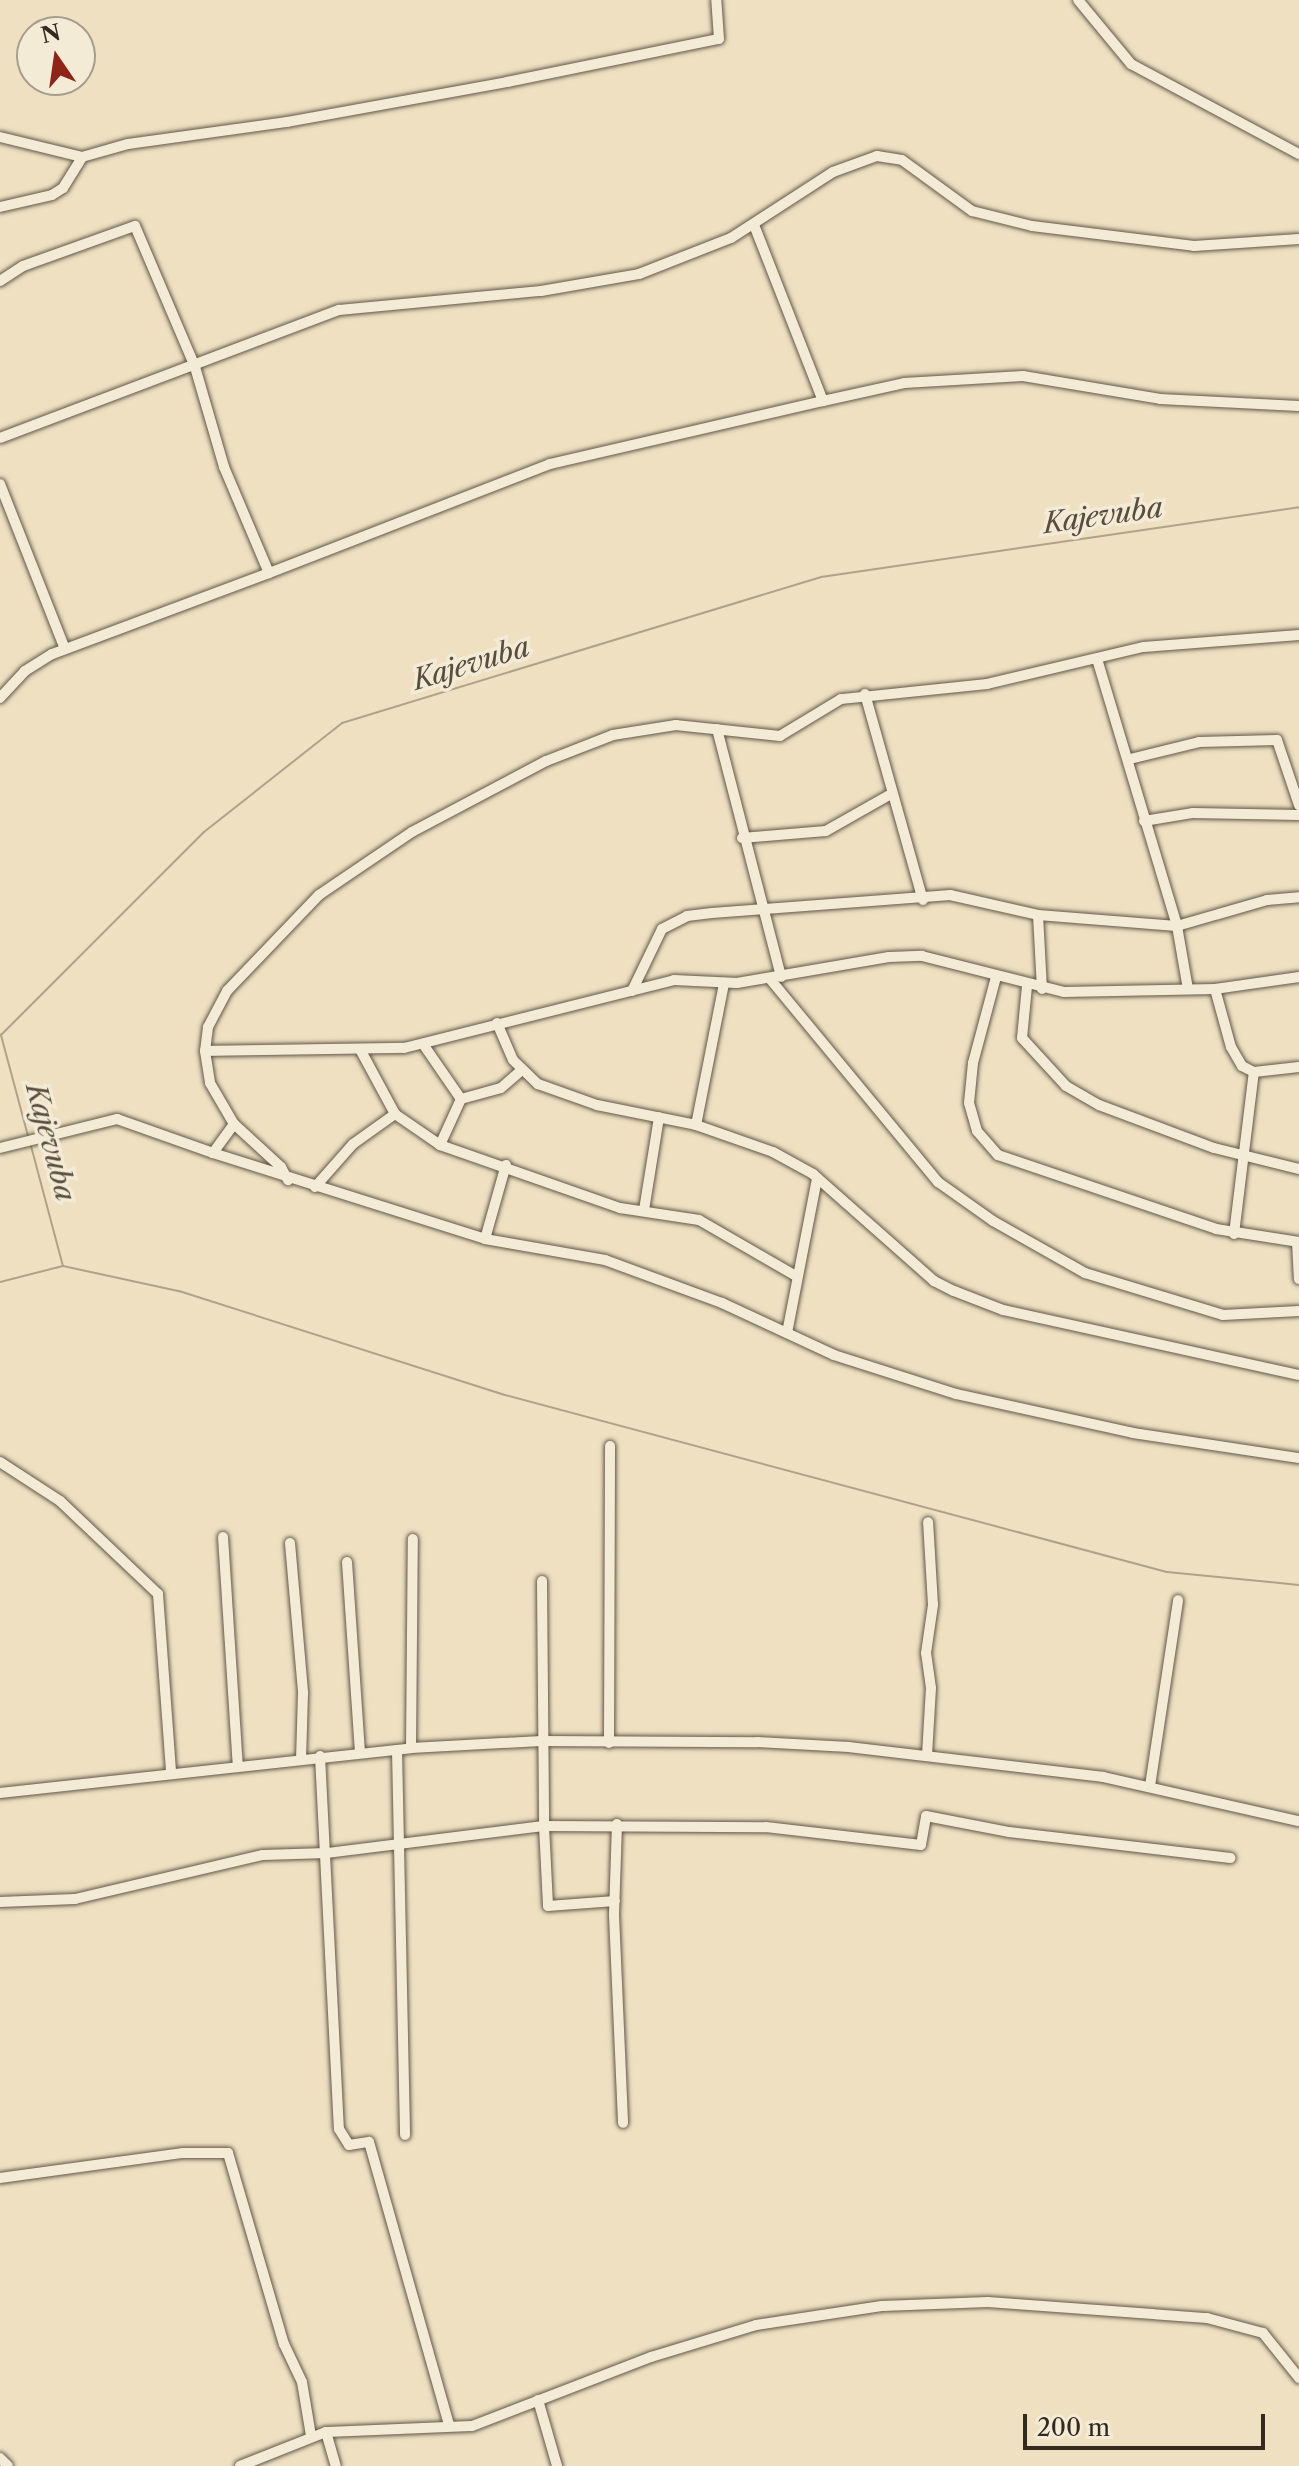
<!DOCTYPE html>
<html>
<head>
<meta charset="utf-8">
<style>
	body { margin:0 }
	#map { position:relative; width:1299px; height:2466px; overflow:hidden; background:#eee0c1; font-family:"Libre Caslon Text",serif }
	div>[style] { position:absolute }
	.stream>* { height:2px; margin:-1px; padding:0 1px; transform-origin:1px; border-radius:1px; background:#aea28a }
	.roads { filter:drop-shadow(0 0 2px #625748) drop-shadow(0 0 2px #625748) }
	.street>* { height:10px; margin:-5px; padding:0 5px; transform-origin:5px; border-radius:5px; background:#f4ebd7 }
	span { translate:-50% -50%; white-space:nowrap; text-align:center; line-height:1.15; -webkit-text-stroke:7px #f4ebd7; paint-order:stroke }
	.water-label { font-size:28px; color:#584d3f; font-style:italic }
	.north { position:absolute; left:16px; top:16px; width:80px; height:80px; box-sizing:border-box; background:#f4ebd7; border:2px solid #a79d8d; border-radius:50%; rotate:347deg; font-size:22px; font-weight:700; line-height:32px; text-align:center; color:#33291f }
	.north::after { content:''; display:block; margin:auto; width:28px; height:36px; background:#8f2418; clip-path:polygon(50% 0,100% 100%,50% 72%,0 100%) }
	.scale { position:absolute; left:1023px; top:2414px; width:242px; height:36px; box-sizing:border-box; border:4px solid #33291f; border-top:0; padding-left:10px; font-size:24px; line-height:28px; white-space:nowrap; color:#33291f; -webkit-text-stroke:6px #f4ebd7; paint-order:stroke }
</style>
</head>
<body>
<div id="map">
	<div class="stream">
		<div style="left:28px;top:1136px;width:105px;rotate:-105deg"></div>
		<div style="left:1px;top:1035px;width:287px;rotate:-45deg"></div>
		<div style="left:204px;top:832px;width:176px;rotate:-38.3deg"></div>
		<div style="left:342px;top:723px;width:501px;rotate:-16.95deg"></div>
		<div style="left:821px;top:577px;width:483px;rotate:-8.3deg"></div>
		<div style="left:31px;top:1146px;width:124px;rotate:75.1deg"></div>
		<div style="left:0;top:1282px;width:65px;rotate:-14.3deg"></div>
		<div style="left:63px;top:1266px;width:119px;rotate:12.2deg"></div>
		<div style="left:179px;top:1291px;width:342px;rotate:17.7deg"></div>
		<div style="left:505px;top:1395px;width:685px;rotate:14.97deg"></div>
		<div style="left:1167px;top:1572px;width:133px;rotate:5.6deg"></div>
	</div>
	<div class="roads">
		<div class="street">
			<div style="left:1078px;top:0;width:83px;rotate:50.4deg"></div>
			<div style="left:1131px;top:64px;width:191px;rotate:28.2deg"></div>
			<div style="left:0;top:137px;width:84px;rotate:13.7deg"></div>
			<div style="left:82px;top:157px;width:48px;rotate:-15.8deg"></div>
			<div style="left:128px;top:144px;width:161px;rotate:-7.9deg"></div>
			<div style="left:287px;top:122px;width:224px;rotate:-10.3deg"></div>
			<div style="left:507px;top:82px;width:216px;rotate:-11.5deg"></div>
			<div style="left:719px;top:39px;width:39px;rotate:-94deg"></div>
			<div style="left:0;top:207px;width:53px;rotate:-13deg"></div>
			<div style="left:52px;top:195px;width:13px;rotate:-32deg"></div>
			<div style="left:63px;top:188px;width:36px;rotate:-58deg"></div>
			<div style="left:0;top:281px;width:27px;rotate:-33deg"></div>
			<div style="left:23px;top:266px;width:119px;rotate:-19.7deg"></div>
			<div style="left:135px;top:226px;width:153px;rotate:66.9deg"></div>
			<div style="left:195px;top:367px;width:104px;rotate:73.8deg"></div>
			<div style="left:224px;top:467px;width:115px;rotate:67deg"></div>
			<div style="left:269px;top:573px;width:232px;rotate:159.5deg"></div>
			<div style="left:52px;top:654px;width:32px;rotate:148deg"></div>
			<div style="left:25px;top:671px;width:37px;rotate:133deg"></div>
			<div style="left:823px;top:401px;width:83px;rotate:-12.5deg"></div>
			<div style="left:904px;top:383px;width:119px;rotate:-3.4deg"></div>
			<div style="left:1023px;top:376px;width:139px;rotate:9.5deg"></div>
			<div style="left:1160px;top:399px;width:139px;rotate:2.9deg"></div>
			<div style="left:0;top:438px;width:362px;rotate:-20.7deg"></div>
			<div style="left:339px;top:310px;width:203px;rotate:-5.4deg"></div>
			<div style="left:541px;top:291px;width:99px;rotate:-9.8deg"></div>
			<div style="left:639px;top:274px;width:99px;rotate:-21.4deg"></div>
			<div style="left:731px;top:238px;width:121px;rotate:-32.9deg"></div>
			<div style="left:833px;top:172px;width:47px;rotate:-20deg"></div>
			<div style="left:877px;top:156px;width:25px;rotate:9deg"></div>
			<div style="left:902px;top:160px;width:87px;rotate:36.1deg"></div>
			<div style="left:972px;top:211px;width:62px;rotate:14deg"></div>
			<div style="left:1032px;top:226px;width:163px;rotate:7deg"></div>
			<div style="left:1194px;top:246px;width:105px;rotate:-3.8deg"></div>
			<div style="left:0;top:484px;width:177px;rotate:68.5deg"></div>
			<div style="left:269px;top:573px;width:301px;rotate:-21.2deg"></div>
			<div style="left:550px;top:464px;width:280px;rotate:-13deg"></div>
			<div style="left:823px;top:401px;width:189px;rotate:-111.4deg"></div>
			<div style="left:1299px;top:635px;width:156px;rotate:175.6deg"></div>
			<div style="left:1143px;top:647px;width:160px;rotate:166.7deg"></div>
			<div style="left:987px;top:684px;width:147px;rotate:174.1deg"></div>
			<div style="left:841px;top:699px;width:71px;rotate:148.8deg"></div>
			<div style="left:780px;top:736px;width:105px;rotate:-174deg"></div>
			<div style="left:676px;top:725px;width:64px;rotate:171deg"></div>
			<div style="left:613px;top:735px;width:72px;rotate:158.8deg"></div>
			<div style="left:546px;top:761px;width:152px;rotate:152.1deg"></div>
			<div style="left:412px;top:832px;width:112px;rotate:145.9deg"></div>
			<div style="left:319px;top:895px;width:133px;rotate:133.8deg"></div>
			<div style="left:227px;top:991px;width:41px;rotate:117.8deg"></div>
			<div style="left:208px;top:1027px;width:24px;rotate:97deg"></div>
			<div style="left:205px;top:1051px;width:32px;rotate:81deg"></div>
			<div style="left:210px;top:1083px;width:48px;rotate:59.7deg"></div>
			<div style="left:234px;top:1124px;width:36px;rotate:126deg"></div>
			<div style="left:213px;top:1153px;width:285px;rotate:17.5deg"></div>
			<div style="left:485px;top:1239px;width:122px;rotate:9.9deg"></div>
			<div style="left:605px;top:1260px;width:125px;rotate:20.2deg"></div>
			<div style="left:722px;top:1303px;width:123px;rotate:24.9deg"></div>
			<div style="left:834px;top:1355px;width:128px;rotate:17.7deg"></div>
			<div style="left:956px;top:1394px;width:181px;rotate:12.4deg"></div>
			<div style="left:1133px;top:1433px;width:168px;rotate:8.6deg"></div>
			<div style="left:1097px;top:659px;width:279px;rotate:73.3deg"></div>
			<div style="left:1177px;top:926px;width:64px;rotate:80.1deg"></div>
			<div style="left:865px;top:694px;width:214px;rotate:74.3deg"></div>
			<div style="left:717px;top:729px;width:256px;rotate:75.5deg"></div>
			<div style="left:1130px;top:759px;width:71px;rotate:-13.8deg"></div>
			<div style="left:1199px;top:742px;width:78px;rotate:-1.5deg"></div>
			<div style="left:1277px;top:740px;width:69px;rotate:71.3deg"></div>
			<div style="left:1144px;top:821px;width:50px;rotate:-9.3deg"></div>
			<div style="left:1193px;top:813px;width:106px;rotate:1.1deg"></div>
			<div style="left:742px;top:838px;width:84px;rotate:-4.8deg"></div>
			<div style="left:826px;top:831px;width:75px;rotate:-29.6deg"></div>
			<div style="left:1038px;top:915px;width:74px;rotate:86.9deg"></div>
			<div style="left:996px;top:977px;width:89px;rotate:105deg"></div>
			<div style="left:973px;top:1063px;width:40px;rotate:95.7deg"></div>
			<div style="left:969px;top:1103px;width:29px;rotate:74deg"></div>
			<div style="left:977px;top:1131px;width:32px;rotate:49deg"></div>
			<div style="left:998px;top:1155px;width:230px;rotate:18.7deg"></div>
			<div style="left:1216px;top:1229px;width:84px;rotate:8.9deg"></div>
			<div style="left:770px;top:979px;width:264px;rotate:50.4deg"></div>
			<div style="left:938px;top:1182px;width:67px;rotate:35.3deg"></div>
			<div style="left:993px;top:1221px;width:106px;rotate:29.5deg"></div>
			<div style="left:1085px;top:1273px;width:144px;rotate:16.9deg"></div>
			<div style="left:1223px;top:1315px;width:76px;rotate:-3deg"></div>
			<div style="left:1027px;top:986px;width:52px;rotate:95.5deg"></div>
			<div style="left:1022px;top:1038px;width:65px;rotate:47.5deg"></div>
			<div style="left:1066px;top:1086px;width:38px;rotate:30deg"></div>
			<div style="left:1099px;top:1105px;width:123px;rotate:20.5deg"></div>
			<div style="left:1214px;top:1148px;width:88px;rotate:13.9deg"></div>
			<div style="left:1215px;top:989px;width:60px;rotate:74.6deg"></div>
			<div style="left:1231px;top:1047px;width:22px;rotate:60deg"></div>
			<div style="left:1242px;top:1066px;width:13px;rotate:27deg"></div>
			<div style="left:1254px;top:1072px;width:45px;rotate:-6.3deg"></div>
			<div style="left:632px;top:991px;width:69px;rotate:-64.2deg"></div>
			<div style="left:662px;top:929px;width:28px;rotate:-27deg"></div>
			<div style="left:687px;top:916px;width:25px;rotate:-7deg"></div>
			<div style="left:712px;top:913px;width:239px;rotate:-4.3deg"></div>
			<div style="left:950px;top:895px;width:90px;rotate:12.8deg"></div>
			<div style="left:1038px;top:915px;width:139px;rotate:4.5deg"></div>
			<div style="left:1177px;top:926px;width:94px;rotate:-16.1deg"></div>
			<div style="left:1267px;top:900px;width:32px;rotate:-5deg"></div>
			<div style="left:497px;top:1023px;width:40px;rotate:66.6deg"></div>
			<div style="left:513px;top:1060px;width:35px;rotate:44deg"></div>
			<div style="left:538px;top:1084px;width:63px;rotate:19.6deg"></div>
			<div style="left:597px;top:1105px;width:101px;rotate:11.4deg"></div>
			<div style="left:696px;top:1125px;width:82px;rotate:19.3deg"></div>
			<div style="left:773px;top:1152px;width:46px;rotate:28.8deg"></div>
			<div style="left:813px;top:1174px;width:162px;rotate:41.5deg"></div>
			<div style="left:934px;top:1281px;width:22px;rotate:27deg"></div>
			<div style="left:954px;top:1291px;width:53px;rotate:21.2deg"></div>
			<div style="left:1003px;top:1310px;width:303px;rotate:12.4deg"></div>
			<div style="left:423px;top:1044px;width:67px;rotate:55.4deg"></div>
			<div style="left:461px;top:1099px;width:41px;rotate:-15.4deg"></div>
			<div style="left:501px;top:1088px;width:28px;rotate:-41deg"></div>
			<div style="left:205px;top:1051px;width:199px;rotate:-0.9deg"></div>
			<div style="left:404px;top:1048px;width:278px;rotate:-14.1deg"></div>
			<div style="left:674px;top:980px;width:63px;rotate:2.7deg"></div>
			<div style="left:737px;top:983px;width:154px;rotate:-9.7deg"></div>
			<div style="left:889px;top:957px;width:33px;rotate:-2deg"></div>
			<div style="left:922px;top:956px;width:146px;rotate:14.2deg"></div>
			<div style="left:1064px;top:992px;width:151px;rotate:-1.1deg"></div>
			<div style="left:1215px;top:989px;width:85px;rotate:-8.1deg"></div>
			<div style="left:361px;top:1051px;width:72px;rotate:61.6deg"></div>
			<div style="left:395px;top:1114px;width:55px;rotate:34.6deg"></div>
			<div style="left:440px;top:1145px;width:191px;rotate:19.3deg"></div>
			<div style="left:620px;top:1208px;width:80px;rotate:8.6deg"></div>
			<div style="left:699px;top:1220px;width:112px;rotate:30deg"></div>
			<div style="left:234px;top:1124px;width:64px;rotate:42.5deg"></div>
			<div style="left:281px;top:1167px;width:15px;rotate:62deg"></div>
			<div style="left:696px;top:1125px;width:145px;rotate:-78.8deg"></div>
			<div style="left:440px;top:1145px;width:51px;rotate:-65.5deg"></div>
			<div style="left:0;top:1148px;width:121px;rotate:-13.9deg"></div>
			<div style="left:117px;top:1119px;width:102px;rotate:19.5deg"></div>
			<div style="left:315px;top:1187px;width:57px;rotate:-48.5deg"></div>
			<div style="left:353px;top:1144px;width:52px;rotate:-35.5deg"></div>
			<div style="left:644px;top:1210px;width:94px;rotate:-80.8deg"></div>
			<div style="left:1234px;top:1234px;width:163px;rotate:-83deg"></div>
			<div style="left:485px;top:1239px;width:77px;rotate:-74.2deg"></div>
			<div style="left:1297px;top:1242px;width:37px;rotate:87deg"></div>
			<div style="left:787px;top:1333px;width:158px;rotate:-79deg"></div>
			<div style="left:0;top:1462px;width:72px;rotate:33deg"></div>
			<div style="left:60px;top:1501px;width:135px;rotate:43.5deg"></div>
			<div style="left:158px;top:1594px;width:179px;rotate:85.8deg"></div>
			<div style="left:223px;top:1537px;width:229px;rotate:86.3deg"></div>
			<div style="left:290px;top:1543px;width:151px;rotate:85deg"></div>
			<div style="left:303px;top:1693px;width:66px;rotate:91.7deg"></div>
			<div style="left:347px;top:1562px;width:191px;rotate:86.1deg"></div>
			<div style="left:542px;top:1581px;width:245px;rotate:89.5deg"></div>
			<div style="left:544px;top:1826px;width:222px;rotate:0.3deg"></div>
			<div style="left:766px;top:1827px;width:156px;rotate:6.6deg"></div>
			<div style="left:921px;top:1845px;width:29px;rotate:-80deg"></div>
			<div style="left:926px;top:1816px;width:85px;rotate:10.9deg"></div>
			<div style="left:1009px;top:1832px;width:223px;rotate:6.7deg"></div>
			<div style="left:609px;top:1743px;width:297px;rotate:-89.8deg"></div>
			<div style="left:411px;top:1748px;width:209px;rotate:-89.5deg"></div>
			<div style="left:397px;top:1750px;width:385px;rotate:88.8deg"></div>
			<div style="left:927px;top:1755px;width:67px;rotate:-86.6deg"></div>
			<div style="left:931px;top:1688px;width:35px;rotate:-98deg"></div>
			<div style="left:926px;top:1653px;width:49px;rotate:-81.7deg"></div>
			<div style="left:933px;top:1605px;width:83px;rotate:-93.4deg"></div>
			<div style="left:320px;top:1756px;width:373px;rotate:87.1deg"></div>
			<div style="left:339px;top:2129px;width:19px;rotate:58deg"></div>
			<div style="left:349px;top:2145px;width:20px;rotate:-9deg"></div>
			<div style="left:369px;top:2142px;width:294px;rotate:74.2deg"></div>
			<div style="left:1150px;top:1786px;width:188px;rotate:-81.4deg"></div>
			<div style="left:0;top:1793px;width:413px;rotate:-6.2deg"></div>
			<div style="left:411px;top:1748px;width:131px;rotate:-3.1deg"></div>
			<div style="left:542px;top:1741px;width:215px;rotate:0.3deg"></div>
			<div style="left:757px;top:1742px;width:92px;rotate:3.1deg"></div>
			<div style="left:849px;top:1747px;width:256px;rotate:6.7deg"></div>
			<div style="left:1103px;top:1777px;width:201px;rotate:12.7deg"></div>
			<div style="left:617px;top:1824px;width:91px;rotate:91.9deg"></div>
			<div style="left:614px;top:1915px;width:208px;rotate:87.5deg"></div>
			<div style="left:0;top:1902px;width:75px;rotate:-2.3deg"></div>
			<div style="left:75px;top:1899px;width:193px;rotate:-13.2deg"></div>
			<div style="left:263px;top:1855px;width:64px;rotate:-1.8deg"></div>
			<div style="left:327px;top:1853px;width:219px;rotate:-7.1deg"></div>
			<div style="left:544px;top:1826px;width:80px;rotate:87.1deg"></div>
			<div style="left:548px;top:1906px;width:67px;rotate:-4.3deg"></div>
			<div style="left:0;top:2178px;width:185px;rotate:-7.8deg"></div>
			<div style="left:183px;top:2153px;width:45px"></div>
			<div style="left:228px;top:2153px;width:199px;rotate:73.7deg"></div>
			<div style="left:284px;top:2344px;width:42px;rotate:64.7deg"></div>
			<div style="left:302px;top:2382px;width:55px;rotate:80.5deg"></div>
			<div style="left:538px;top:2400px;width:69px;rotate:73.9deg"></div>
			<div style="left:326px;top:2432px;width:35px;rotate:74deg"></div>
			<div style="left:0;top:2458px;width:11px;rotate:45deg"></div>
			<div style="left:240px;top:2466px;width:92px;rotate:-21.6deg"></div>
			<div style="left:326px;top:2432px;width:146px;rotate:-2.4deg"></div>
			<div style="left:472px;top:2426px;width:192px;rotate:-21.1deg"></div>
			<div style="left:651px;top:2357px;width:110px;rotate:-16.9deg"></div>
			<div style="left:756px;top:2325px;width:127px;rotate:-8.6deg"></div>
			<div style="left:882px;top:2306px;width:106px;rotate:-2.2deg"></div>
			<div style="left:988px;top:2302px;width:220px;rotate:4.2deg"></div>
			<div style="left:1207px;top:2318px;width:58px;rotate:15deg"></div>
			<div style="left:1263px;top:2333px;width:58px;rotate:51.3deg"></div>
		</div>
	</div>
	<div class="water-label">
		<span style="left:1103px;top:515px;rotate:-8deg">Kajevuba</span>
		<span style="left:471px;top:663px;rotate:-17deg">Kajevuba</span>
		<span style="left:51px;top:1142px;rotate:75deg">Kajevuba</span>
	</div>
	<div class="north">N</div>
	<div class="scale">200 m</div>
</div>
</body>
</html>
